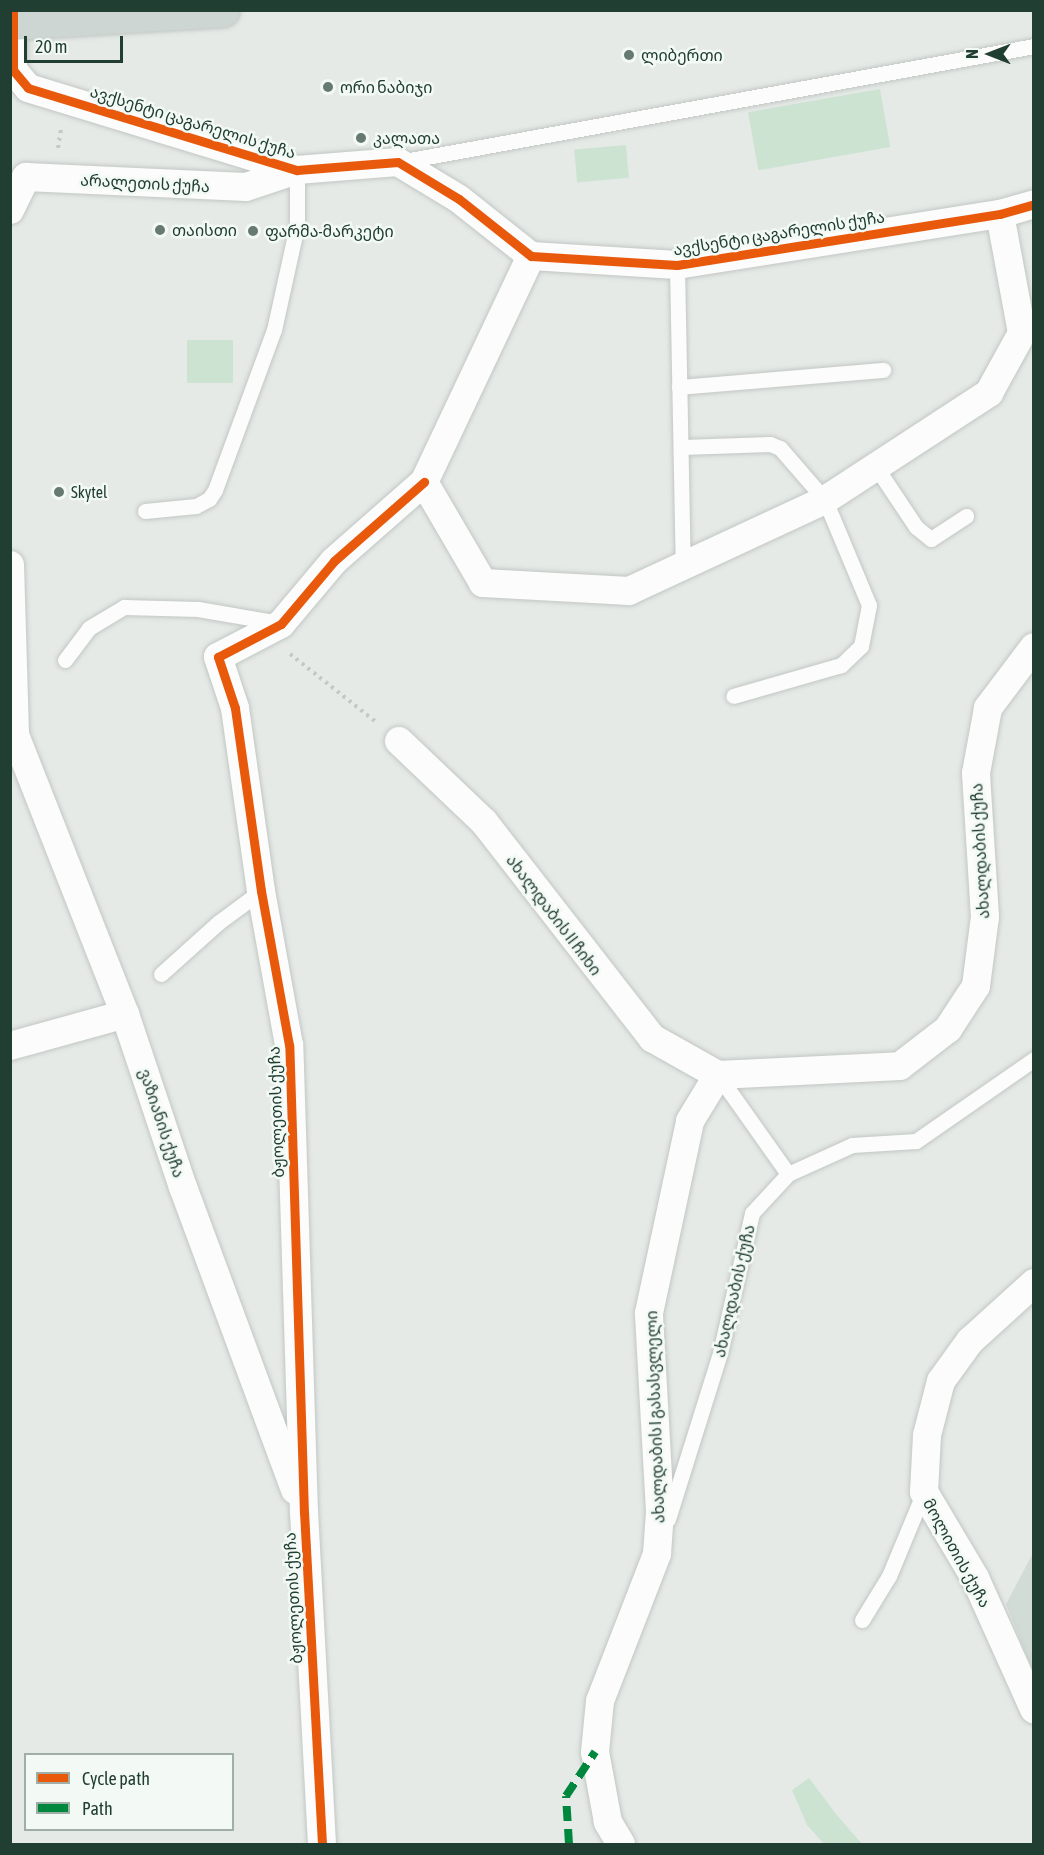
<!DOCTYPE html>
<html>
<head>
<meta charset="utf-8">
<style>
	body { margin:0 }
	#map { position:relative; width:1044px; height:1855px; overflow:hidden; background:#e5eae7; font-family:"Asap Condensed","Noto Sans Georgian",sans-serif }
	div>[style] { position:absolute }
	.built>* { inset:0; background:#d2dcd6 }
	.green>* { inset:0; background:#cde3d2; transform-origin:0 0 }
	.path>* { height:4px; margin-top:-2px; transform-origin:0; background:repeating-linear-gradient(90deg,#c1cac5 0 3px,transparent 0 7.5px) }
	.roads { filter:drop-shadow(0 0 2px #c2c7c4) drop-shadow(0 0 2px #c2c7c4) }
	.lane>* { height:15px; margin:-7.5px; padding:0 7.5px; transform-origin:7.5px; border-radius:7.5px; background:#fbfcfb }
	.street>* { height:28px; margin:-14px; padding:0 14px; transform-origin:14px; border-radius:14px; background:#fbfcfb }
	.primary>* { height:33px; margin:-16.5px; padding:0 16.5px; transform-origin:16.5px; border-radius:16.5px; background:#cdd6d3 }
	.quiet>* { height:8px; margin-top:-4px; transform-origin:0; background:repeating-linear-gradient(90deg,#00873e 0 15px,transparent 0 23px) }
	.cycleway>* { height:9px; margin:-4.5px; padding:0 4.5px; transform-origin:4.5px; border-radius:4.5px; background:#e8590c }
	.dots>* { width:16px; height:16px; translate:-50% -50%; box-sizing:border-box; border:3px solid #f3f9f5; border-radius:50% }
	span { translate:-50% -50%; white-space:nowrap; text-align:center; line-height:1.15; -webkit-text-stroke:5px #f3f9f5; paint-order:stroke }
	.poi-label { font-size:16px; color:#213e33 }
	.left { translate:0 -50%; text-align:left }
	.street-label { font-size:16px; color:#213e33 }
	.frame { position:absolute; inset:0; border:12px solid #213e33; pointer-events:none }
	.legend { position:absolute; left:24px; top:1753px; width:210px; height:78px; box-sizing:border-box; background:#f3f9f5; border:2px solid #9faea7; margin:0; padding:8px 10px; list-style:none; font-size:18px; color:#213e33 }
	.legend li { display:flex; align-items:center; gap:12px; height:30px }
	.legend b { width:30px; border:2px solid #9faea7 }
	.north { position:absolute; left:960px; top:24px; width:60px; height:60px; -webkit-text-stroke:4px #f3f9f5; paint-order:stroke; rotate:270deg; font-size:16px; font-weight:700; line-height:24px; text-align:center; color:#213e33 }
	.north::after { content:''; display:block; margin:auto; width:21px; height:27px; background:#213e33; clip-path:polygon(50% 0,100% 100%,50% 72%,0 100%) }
	.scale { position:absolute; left:24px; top:36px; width:99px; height:27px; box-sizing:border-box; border:3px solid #213e33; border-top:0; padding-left:8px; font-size:18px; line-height:21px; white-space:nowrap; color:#213e33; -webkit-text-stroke:4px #f3f9f5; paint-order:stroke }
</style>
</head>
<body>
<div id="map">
	<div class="built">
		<div style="clip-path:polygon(1033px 1553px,1033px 1671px,1006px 1604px)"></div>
	</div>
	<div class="green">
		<div style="left:880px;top:89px;width:59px;height:134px;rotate:80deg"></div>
		<div style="left:626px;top:145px;width:33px;height:52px;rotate:85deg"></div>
		<div style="left:187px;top:340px;width:46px;height:43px"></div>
		<div style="clip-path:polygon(809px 1778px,836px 1814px,862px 1844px,824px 1844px,807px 1825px,792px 1790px)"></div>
	</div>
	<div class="path">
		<div style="left:58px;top:148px;width:19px;rotate:-81deg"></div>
		<div style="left:290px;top:654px;width:110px;rotate:38.3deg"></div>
	</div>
	<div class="roads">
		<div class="lane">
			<div style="left:399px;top:162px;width:646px;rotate:-10.35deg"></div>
			<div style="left:677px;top:265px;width:303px;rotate:88.9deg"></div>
			<div style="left:679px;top:387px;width:205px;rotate:-4.8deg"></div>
			<div style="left:682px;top:447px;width:88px;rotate:-2deg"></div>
			<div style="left:770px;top:444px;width:11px;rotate:22deg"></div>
			<div style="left:780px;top:448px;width:69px;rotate:49.1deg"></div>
			<div style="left:825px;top:500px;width:114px;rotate:67.3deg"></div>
			<div style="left:869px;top:605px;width:42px;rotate:101deg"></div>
			<div style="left:861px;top:646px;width:28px;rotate:136deg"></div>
			<div style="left:841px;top:665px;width:112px;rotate:164deg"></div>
			<div style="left:876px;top:467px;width:72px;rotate:56.3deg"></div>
			<div style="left:916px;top:527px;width:19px;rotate:39deg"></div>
			<div style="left:931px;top:539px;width:42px;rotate:-33.3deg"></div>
			<div style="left:145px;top:511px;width:51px;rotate:-5.6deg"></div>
			<div style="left:196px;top:506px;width:15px;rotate:-28deg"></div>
			<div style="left:209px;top:499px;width:11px;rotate:-56deg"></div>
			<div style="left:215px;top:490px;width:171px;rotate:-69.8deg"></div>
			<div style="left:274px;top:330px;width:107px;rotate:-77.6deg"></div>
			<div style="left:297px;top:225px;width:55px;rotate:-90deg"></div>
			<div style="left:65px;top:660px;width:40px;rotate:-53deg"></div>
			<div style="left:89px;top:628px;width:41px;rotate:-31deg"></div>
			<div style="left:124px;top:607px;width:74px;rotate:1.5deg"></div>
			<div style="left:198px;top:609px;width:82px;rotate:9.8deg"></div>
			<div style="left:161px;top:974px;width:78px;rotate:-41.9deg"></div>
			<div style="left:219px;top:922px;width:52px;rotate:-36.4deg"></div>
			<div style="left:718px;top:1075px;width:121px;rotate:54.7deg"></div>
			<div style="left:668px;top:1519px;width:174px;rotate:-72.6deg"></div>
			<div style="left:720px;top:1353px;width:144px;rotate:-77.1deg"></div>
			<div style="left:752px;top:1213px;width:53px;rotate:-47.3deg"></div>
			<div style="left:788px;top:1174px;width:70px;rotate:-24.4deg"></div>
			<div style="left:852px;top:1145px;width:64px;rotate:-3.6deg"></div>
			<div style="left:916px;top:1141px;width:144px;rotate:-34.8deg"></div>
			<div style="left:862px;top:1620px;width:52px;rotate:-58.5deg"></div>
			<div style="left:889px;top:1576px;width:91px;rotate:-67.4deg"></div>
		</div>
		<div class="street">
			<div style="left:13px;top:10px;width:60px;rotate:90deg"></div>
			<div style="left:13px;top:70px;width:23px;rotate:50deg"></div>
			<div style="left:28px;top:88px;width:281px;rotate:17deg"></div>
			<div style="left:297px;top:170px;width:101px;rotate:-4.5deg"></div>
			<div style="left:398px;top:162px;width:71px;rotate:31.2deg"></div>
			<div style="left:459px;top:199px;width:92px;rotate:38.4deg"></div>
			<div style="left:531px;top:256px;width:146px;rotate:3.5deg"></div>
			<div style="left:677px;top:265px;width:327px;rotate:-9deg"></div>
			<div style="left:1000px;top:214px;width:35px;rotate:-16deg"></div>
			<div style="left:10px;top:210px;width:37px;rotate:-64deg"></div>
			<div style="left:26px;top:177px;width:220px;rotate:2.6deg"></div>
			<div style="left:246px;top:187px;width:54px;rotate:-18.4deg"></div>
			<div style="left:531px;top:256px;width:250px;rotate:115.3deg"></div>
			<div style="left:424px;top:482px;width:117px;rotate:59.7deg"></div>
			<div style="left:483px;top:583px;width:146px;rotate:3.1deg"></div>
			<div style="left:629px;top:591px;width:216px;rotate:-24.9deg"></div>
			<div style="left:825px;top:500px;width:196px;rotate:-33.1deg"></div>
			<div style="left:989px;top:393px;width:68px;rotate:-61.2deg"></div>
			<div style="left:1022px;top:333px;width:121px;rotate:-100.5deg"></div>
			<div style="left:10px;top:565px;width:170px;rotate:88.3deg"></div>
			<div style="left:15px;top:735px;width:300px;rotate:68.5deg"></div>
			<div style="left:125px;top:1014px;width:182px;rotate:71.5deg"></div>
			<div style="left:183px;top:1187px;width:323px;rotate:69.7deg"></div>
			<div style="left:399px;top:741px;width:117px;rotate:43.6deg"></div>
			<div style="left:484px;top:822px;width:274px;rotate:52.1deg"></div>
			<div style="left:652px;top:1038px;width:76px;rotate:29.3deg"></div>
			<div style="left:10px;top:1046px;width:119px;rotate:-15.5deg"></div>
			<div style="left:718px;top:1075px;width:182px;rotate:-2.8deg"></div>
			<div style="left:900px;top:1066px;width:61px;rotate:-37.6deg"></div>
			<div style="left:948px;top:1029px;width:51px;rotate:-56.9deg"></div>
			<div style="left:976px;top:986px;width:70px;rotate:-82.6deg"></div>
			<div style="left:985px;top:917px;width:144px;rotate:-93.6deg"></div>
			<div style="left:976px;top:773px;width:66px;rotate:-79.5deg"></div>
			<div style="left:988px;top:708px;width:76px;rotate:-53deg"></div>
			<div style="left:1034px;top:1283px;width:86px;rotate:137.8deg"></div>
			<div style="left:970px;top:1341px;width:49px;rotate:125.9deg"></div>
			<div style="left:941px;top:1381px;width:56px;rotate:104.5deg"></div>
			<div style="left:927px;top:1435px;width:57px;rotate:93deg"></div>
			<div style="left:924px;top:1492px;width:100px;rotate:59.3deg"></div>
			<div style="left:975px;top:1578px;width:144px;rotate:65.8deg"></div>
			<div style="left:322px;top:1844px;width:331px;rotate:-93.1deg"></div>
			<div style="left:304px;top:1513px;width:468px;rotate:-91.8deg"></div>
			<div style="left:289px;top:1045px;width:157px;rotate:-100.3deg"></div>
			<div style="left:261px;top:891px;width:185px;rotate:-98.1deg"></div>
			<div style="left:235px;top:708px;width:54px;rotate:-108.4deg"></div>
			<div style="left:218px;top:657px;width:71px;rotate:-27.6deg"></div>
			<div style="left:281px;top:624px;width:82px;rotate:-49.9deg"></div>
			<div style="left:334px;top:561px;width:120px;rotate:-41.3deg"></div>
			<div style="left:621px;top:1844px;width:26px;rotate:-121deg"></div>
			<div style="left:608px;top:1822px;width:71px;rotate:-100.5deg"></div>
			<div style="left:595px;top:1752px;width:51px;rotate:-84.4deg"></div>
			<div style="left:600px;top:1701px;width:158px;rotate:-68.8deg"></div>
			<div style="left:657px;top:1554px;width:42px;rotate:-85.9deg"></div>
			<div style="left:660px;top:1512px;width:199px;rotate:-93.2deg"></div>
			<div style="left:649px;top:1313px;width:196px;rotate:-77.9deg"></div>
			<div style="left:690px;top:1121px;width:54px;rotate:-58.7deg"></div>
		</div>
		<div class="primary">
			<div style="left:10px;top:23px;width:213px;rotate:-3.5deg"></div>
		</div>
	</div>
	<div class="quiet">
		<div style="left:569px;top:1844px;width:48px;rotate:-93.6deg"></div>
		<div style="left:566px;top:1796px;width:53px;rotate:-56.6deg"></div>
	</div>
	<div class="cycleway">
		<div style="left:13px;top:10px;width:60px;rotate:90deg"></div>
		<div style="left:13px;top:70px;width:23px;rotate:50deg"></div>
		<div style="left:28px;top:88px;width:281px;rotate:17deg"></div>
		<div style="left:297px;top:170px;width:101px;rotate:-4.5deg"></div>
		<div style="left:398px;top:162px;width:71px;rotate:31.2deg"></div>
		<div style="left:459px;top:199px;width:92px;rotate:38.4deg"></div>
		<div style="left:531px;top:256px;width:146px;rotate:3.5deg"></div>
		<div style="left:677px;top:265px;width:327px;rotate:-9deg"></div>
		<div style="left:1000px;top:214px;width:35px;rotate:-16deg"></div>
		<div style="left:322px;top:1844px;width:331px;rotate:-93.1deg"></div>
		<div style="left:304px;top:1513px;width:468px;rotate:-91.8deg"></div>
		<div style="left:289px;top:1045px;width:157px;rotate:-100.3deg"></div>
		<div style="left:261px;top:891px;width:185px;rotate:-98.1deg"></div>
		<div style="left:235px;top:708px;width:54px;rotate:-108.4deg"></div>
		<div style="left:218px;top:657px;width:71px;rotate:-27.6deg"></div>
		<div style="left:281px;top:624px;width:82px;rotate:-49.9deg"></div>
		<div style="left:334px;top:561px;width:120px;rotate:-41.3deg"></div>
	</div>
	<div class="dots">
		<div style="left:629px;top:55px;background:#667a72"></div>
		<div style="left:328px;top:87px;background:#667a72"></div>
		<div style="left:361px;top:138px;background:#667a72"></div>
		<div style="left:160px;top:230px;background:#667a72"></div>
		<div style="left:253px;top:231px;background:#667a72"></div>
		<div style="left:59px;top:492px;background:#667a72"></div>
	</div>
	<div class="poi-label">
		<span class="left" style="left:641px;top:55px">ლიბერთი</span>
		<span class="left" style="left:340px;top:87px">ორი ნაბიჯი</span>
		<span class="left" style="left:373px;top:138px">კალათა</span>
		<span class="left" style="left:172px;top:230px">თაისთი</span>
		<span class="left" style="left:265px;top:231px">ფარმა-მარკეტი</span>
		<span class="left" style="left:71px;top:492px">Skytel</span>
	</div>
	<div class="street-label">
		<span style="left:193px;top:122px;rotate:17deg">ავქსენტი ცაგარელის ქუჩა</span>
		<span style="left:145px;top:183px;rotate:3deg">არალეთის ქუჩა</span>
		<span style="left:779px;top:233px;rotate:-9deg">ავქსენტი ცაგარელის ქუჩა</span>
		<span style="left:980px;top:851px;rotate:-93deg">ახალდაბის ქუჩა</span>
		<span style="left:554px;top:915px;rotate:53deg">ახალდაბის II ჩიხი</span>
		<span style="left:276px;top:1112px;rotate:-92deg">ბჟოლეთის ქუჩა</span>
		<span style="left:162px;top:1123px;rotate:72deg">ვაზიანის ქუჩა</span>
		<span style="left:734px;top:1291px;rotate:-77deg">ახალდაბის ქუჩა</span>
		<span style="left:655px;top:1417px;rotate:-92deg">ახალდაბის I გასასვლელი</span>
		<span style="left:957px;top:1553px;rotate:61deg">მოლითის ქუჩა</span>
		<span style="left:293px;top:1598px;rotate:-93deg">ბჟოლეთის ქუჩა</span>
	</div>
	<div class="frame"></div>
	<ul class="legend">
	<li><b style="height:8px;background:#e8590c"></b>Cycle path</li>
	<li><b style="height:8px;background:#00873e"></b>Path</li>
	</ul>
	<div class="north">N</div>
	<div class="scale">20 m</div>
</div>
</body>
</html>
